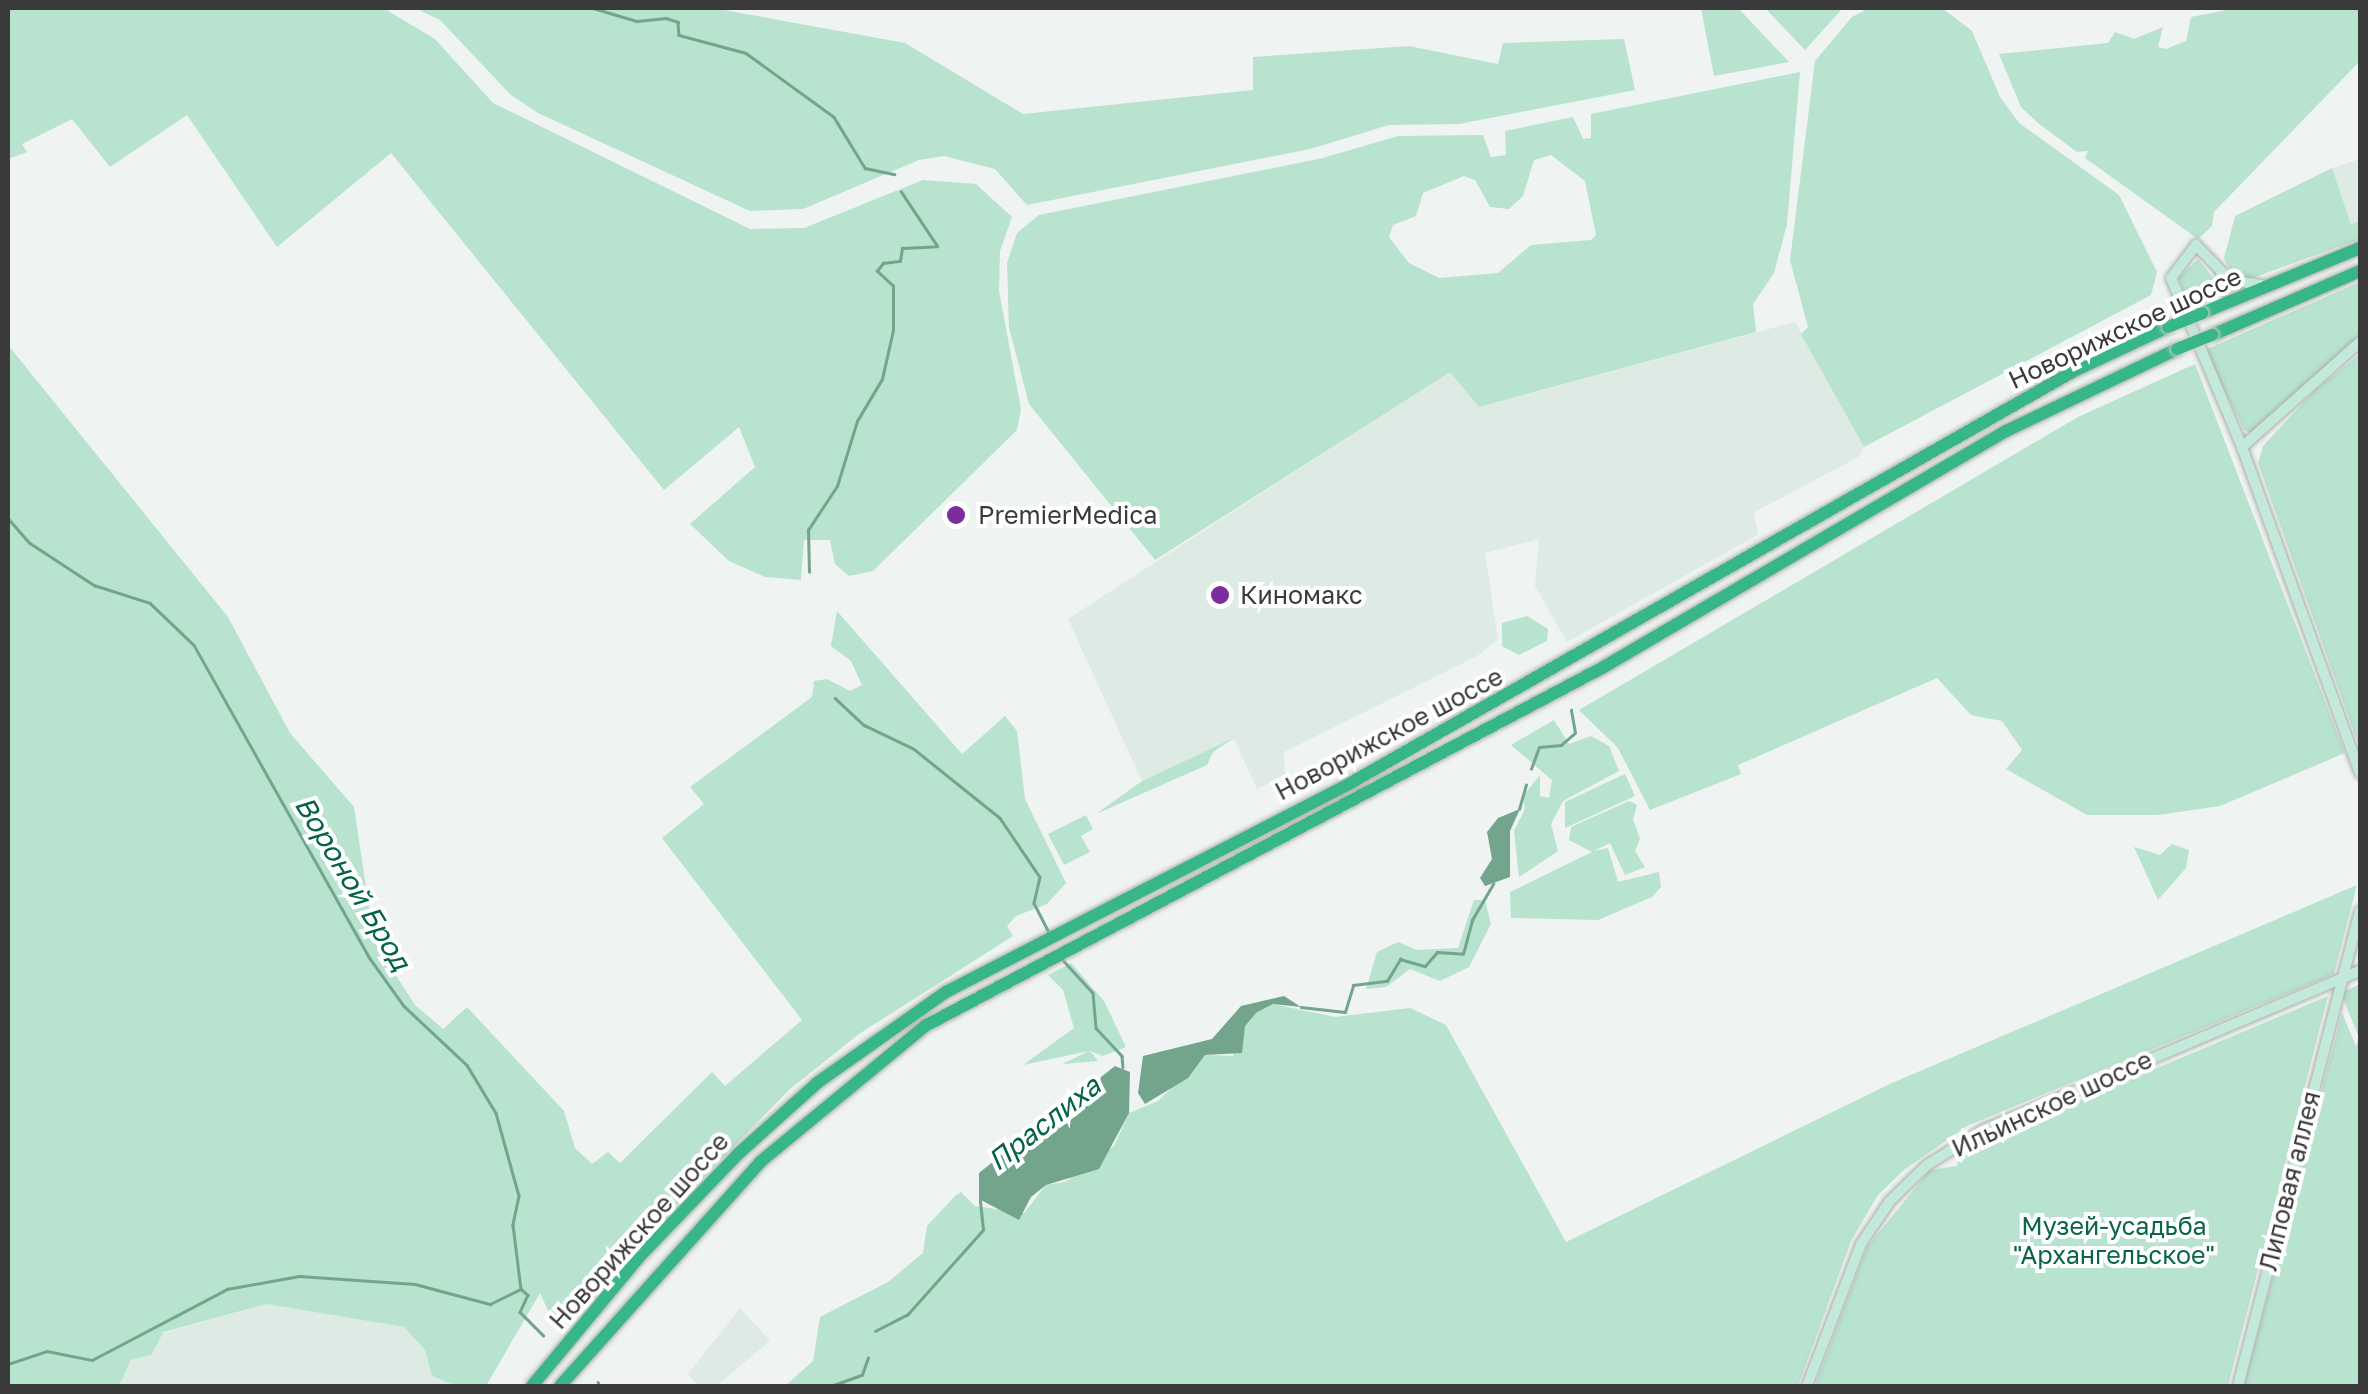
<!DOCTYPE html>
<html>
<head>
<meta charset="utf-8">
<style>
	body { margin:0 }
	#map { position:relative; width:2368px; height:1394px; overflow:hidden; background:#eff3f1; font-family:"Golos Text",sans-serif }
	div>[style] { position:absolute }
	.built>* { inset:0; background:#deeae4 }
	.green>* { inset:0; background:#b8e3ce }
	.water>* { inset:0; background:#73a58d }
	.stream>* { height:2.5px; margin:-1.25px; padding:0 1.25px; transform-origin:1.25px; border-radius:1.25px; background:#73a58d }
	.roads { filter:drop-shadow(0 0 2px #abaeac) drop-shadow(0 0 2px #abaeac) }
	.secondary>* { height:10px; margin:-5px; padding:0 5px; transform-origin:5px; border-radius:5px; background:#c3e9db }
	.highway>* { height:12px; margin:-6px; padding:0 6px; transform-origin:6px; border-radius:6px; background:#37b787 }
	.bridges { filter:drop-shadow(0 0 2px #cfd0cf) drop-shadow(0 0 2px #cfd0cf) }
	.highway-bridge>* { height:12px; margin:-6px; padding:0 6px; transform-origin:6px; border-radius:6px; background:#37b787 }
	.dots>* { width:28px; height:28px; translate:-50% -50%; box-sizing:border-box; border:5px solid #fff; border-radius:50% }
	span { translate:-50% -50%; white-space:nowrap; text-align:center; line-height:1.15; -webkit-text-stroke:8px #fff; paint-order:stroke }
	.street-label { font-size:25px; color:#393a39 }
	.poi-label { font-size:25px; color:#393a39 }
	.left { translate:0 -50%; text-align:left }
	.park-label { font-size:25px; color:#096648 }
	.water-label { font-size:28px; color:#026345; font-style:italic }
	.frame { position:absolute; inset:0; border:10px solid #393a39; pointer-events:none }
</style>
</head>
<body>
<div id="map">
	<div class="built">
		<div style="clip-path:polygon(2360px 159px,2360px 221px,2351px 224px,2332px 168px)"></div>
		<div style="clip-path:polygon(1795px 322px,1864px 447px,1858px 457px,1753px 513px,1759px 534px,1567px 642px,1535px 586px,1539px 539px,1485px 553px,1498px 640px,1477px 656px,1284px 752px,1285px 775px,1257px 789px,1234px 739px,1142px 781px,1068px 619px,1450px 371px,1480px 407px)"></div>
		<div style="clip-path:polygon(266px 1304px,404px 1327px,425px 1350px,432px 1376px,457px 1386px,119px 1386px,131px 1360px,151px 1355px,164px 1333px)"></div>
		<div style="clip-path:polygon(740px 1308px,770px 1341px,716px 1386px,698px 1386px,688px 1374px)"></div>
	</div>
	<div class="green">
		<div style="clip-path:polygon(8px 8px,383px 8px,435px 39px,493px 103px,750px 229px,804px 228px,923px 180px,976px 184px,1012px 217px,1000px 251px,999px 291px,1021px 409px,1017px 430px,873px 571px,849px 576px,835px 564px,830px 540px,804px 540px,801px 580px,765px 577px,729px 561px,690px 524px,755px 467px,739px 427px,664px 490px,391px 153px,277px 247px,187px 115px,110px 167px,72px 119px,22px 144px,27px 152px,8px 159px)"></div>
		<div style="clip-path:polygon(415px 8px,713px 8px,905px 43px,1023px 114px,1253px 90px,1253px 57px,1409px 46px,1498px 64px,1503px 43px,1624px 39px,1635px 90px,1459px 124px,1389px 125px,1310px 149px,1027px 205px,995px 169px,944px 156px,919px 160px,803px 209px,750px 211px,538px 113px,511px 95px,440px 20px)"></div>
		<div style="clip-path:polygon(1701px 8px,1738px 8px,1789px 62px,1714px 76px)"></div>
		<div style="clip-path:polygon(1765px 8px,1843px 8px,1805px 50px)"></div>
		<div style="clip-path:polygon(1869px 8px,1942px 8px,1972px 31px,2000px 97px,2019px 123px,2119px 195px,2157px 272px,2151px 295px,1864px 447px,1801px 334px,1808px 327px,1790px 260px,1815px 61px,1852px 17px)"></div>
		<div style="clip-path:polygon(2237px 8px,2360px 8px,2360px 61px,2214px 212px,2212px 226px,2198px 239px,2085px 158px,2088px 151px,2077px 152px,2038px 123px,2021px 107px,1999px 54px,2108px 43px,2115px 32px,2134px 39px,2163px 27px,2158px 47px,2166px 49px,2186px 41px,2191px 17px)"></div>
		<div style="clip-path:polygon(evenodd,1800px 72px,1787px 224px,1774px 273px,1753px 304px,1756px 332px,1479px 407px,1450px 372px,1155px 560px,1029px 404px,1009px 328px,1007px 263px,1017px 233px,1039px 215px,1323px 158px,1398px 136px,1483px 135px,1491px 157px,1506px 155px,1505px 131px,1573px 117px,1583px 139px,1591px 138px,1591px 114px,1800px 72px,1551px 155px,1585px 181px,1596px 235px,1591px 240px,1531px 245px,1498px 273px,1439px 278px,1409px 263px,1389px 237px,1393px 225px,1416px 216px,1423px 193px,1464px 176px,1475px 180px,1490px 207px,1509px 209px,1523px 196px,1534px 160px,1551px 155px)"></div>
		<div style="clip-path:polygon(2332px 168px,2351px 224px,2360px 221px,2360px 239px,2247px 280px,2234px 278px,2224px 258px,2235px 216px)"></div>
		<div style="clip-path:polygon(2198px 259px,2218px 284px,2187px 303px,2179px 277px)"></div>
		<div style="clip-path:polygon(2360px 282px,2360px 337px,2251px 433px,2244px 430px,2205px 350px)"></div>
		<div style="clip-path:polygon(8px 345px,228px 617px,290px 733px,354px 807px,374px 941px,415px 1005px,443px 1029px,467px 1007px,564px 1111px,575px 1148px,592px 1164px,608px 1152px,620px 1163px,712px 1072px,725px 1086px,802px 1020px,662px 838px,704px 804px,690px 787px,812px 697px,814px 681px,827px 679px,850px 691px,862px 685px,851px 661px,831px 646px,837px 611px,962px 754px,1005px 716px,1017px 731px,1025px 799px,1066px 883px,1047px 904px,1016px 916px,1007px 926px,1013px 936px,859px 1034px,790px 1089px,562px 1322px,551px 1317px,540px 1293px,486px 1386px,457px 1386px,432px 1376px,425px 1350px,404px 1327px,266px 1304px,164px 1332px,151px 1355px,131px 1360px,119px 1386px,8px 1386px)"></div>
		<div style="clip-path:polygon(2360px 354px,2360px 749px,2258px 463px,2263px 446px,2315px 390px)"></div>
		<div style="clip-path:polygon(2195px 364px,2345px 753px,2220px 806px,2158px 815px,2087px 815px,2006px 769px,2022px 750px,2002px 721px,1971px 715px,1937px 678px,1738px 765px,1741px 774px,1650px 810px,1618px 748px,1579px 710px,2078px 417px)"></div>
		<div style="clip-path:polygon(1527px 616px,1548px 629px,1547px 641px,1519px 655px,1502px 646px,1502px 623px)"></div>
		<div style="clip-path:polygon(1554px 720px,1569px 744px,1591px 736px,1609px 746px,1619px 771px,1563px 801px,1551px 824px,1558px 851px,1519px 877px,1514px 831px,1525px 809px,1523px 796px,1540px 775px,1540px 796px,1549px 798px,1552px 780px,1511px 745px)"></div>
		<div style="clip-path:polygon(1234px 738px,1213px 752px,1207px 765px,1096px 814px,1142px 781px)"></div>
		<div style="clip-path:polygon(1625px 774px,1635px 796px,1565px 828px,1565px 802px)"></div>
		<div style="clip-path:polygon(1629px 801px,1637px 805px,1633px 819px,1640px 839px,1635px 851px,1645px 867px,1625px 875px,1610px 843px,1594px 851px,1608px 848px,1618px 882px,1659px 872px,1661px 887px,1652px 897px,1598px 920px,1511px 918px,1510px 892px,1592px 852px,1569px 840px,1571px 827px)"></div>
		<div style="clip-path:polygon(1086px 815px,1093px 829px,1081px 836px,1090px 852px,1064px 865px,1048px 834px)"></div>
		<div style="clip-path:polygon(2172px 844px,2189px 850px,2186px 868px,2158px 900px,2134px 847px,2160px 855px)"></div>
		<div style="clip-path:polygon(2357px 885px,2334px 974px,1967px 1126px,1904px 1170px,1878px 1195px,1851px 1241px,1798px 1386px,785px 1386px,813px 1361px,820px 1317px,888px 1282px,923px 1253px,927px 1226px,955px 1196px,961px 1192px,975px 1206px,1024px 1213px,1046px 1185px,1065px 1182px,1114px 1146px,1129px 1113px,1158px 1101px,1205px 1055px,1233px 1056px,1248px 1018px,1273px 1004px,1335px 1017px,1410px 1008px,1446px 1025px,1566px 1242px,1892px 1083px)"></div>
		<div style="clip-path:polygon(1474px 900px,1485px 900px,1491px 924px,1469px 967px,1440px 981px,1410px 969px,1386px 987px,1366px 989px,1377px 952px,1398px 942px,1417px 950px,1458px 948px)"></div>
		<div style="clip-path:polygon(1071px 963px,1104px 1001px,1126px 1047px,1103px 1056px,1090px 1051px,1098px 1061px,1062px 1064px,1089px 1051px,1023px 1065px,1074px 1028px,1063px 990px,1048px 975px)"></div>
		<div style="clip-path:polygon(2360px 984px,2360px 1386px,2244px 1386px,2342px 1013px,2356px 1046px,2359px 1038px,2341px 993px)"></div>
		<div style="clip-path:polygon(2328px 996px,2228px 1386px,1815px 1386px,1867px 1247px,1930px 1170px,1957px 1166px,1958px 1156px,1986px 1140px)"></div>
	</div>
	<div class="water">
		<div style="clip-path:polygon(1520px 809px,1510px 831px,1510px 877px,1485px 886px,1480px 878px,1492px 859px,1487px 832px,1498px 818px)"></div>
		<div style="clip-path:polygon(1284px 996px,1301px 1007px,1273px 1004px,1256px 1013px,1245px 1026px,1242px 1053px,1205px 1055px,1188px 1078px,1145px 1104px,1138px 1093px,1143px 1056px,1212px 1039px,1241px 1006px)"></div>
		<div style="clip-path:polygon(1115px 1066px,1130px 1072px,1129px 1113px,1099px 1169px,1046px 1185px,1031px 1197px,1019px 1220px,979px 1199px,979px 1173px,1034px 1129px,1092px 1104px,1101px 1077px)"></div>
	</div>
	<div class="stream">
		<div style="left:593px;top:8px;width:46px;rotate:16.5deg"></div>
		<div style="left:637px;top:21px;width:29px;rotate:-6deg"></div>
		<div style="left:666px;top:18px;width:13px;rotate:18deg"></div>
		<div style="left:678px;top:22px;width:13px;rotate:86deg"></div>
		<div style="left:679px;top:35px;width:69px;rotate:15deg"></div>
		<div style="left:746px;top:53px;width:109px;rotate:36deg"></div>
		<div style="left:834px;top:117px;width:60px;rotate:58.7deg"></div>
		<div style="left:865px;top:168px;width:30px;rotate:12deg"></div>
		<div style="left:8px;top:518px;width:33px;rotate:49deg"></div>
		<div style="left:30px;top:543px;width:77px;rotate:33.3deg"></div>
		<div style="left:94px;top:585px;width:59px;rotate:17.8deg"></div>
		<div style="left:150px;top:603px;width:61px;rotate:43.7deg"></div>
		<div style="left:194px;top:645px;width:358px;rotate:60.7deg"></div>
		<div style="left:369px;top:957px;width:60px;rotate:54.5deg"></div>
		<div style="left:404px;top:1006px;width:86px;rotate:43.1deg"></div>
		<div style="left:467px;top:1065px;width:56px;rotate:58.9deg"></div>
		<div style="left:496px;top:1113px;width:86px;rotate:74.5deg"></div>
		<div style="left:519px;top:1196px;width:30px;rotate:102deg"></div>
		<div style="left:513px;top:1225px;width:64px;rotate:82.9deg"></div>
		<div style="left:521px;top:1289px;width:9px;rotate:41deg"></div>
		<div style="left:528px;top:1295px;width:19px;rotate:115deg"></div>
		<div style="left:520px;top:1312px;width:33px;rotate:45deg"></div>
		<div style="left:809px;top:572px;width:42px;rotate:-91.4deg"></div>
		<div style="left:808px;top:530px;width:53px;rotate:-56.6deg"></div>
		<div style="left:837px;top:486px;width:68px;rotate:-72.9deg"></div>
		<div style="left:857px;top:421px;width:49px;rotate:-59.2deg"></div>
		<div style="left:882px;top:379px;width:50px;rotate:-77.3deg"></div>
		<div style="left:893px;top:330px;width:44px;rotate:-90deg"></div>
		<div style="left:893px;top:286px;width:22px;rotate:-137deg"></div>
		<div style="left:877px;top:271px;width:10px;rotate:-53deg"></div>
		<div style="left:883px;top:263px;width:17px;rotate:-7deg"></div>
		<div style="left:900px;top:261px;width:13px;rotate:-81deg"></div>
		<div style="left:902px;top:248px;width:35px;rotate:-3deg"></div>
		<div style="left:937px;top:246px;width:65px;rotate:-123.7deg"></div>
		<div style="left:835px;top:698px;width:40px;rotate:43deg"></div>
		<div style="left:864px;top:725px;width:55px;rotate:25.6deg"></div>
		<div style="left:914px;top:749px;width:110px;rotate:38.7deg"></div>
		<div style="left:1000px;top:818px;width:71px;rotate:55.9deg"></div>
		<div style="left:1040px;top:877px;width:27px;rotate:103deg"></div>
		<div style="left:1034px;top:903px;width:35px;rotate:63deg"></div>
		<div style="left:1531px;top:769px;width:23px;rotate:-70deg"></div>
		<div style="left:1539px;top:747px;width:22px;rotate:-5deg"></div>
		<div style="left:1561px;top:745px;width:18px;rotate:-41deg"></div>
		<div style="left:1575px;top:733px;width:23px;rotate:-100deg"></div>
		<div style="left:1519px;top:809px;width:25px;rotate:-74deg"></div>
		<div style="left:1062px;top:959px;width:46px;rotate:47.6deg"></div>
		<div style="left:1093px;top:993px;width:35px;rotate:85deg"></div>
		<div style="left:1096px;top:1028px;width:38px;rotate:47deg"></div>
		<div style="left:1122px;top:1056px;width:11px;rotate:85deg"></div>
		<div style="left:1301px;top:1007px;width:44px;rotate:6.5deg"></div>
		<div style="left:1345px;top:1012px;width:28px;rotate:-73deg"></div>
		<div style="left:1353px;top:985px;width:34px;rotate:-7deg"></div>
		<div style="left:1387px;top:981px;width:26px;rotate:-59deg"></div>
		<div style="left:1400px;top:959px;width:26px;rotate:16deg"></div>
		<div style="left:1425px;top:966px;width:18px;rotate:-49deg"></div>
		<div style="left:1437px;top:952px;width:26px;rotate:4deg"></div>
		<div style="left:1463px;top:954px;width:35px;rotate:-75deg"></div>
		<div style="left:1472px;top:920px;width:42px;rotate:-59.7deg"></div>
		<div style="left:875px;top:1331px;width:36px;rotate:-27deg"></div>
		<div style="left:907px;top:1315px;width:114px;rotate:-48.2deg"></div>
		<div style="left:983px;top:1230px;width:30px;rotate:-96deg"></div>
		<div style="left:8px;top:1364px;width:41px;rotate:-18.4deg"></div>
		<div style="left:47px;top:1351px;width:46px;rotate:11.3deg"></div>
		<div style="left:92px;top:1360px;width:153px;rotate:-27.7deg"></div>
		<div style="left:227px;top:1289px;width:73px;rotate:-10.2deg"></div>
		<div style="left:299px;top:1276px;width:116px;rotate:3.9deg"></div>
		<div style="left:415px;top:1284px;width:78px;rotate:14.9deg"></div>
		<div style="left:490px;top:1304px;width:34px;rotate:-26deg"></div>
		<div style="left:598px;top:1382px;width:4px;rotate:63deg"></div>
		<div style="left:831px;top:1386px;width:33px;rotate:-20deg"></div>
		<div style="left:862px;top:1375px;width:18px;rotate:-71deg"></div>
	</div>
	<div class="roads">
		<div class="secondary">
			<div style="left:2261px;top:285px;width:31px;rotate:-171deg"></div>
			<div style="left:2230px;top:280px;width:49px;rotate:-134.2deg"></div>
			<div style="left:2196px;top:245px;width:41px;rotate:127.1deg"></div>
			<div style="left:2171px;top:278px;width:183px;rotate:67.2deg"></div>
			<div style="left:2242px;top:447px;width:347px;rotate:70.1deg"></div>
			<div style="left:2207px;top:309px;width:25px;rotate:-53deg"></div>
			<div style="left:2222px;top:289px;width:17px;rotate:-93deg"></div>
			<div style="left:2242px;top:447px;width:158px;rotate:-41.7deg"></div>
			<div style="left:1807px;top:1386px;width:152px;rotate:-69.2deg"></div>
			<div style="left:1861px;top:1244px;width:52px;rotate:-56deg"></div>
			<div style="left:1890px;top:1201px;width:52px;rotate:-44.2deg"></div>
			<div style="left:1927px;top:1165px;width:66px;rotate:-32deg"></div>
			<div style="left:1983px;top:1130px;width:409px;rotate:-22.9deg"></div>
			<div style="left:2238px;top:1386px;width:490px;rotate:-75.6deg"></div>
		</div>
		<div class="highway">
			<div style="left:2202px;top:313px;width:171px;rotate:-22.4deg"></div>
			<div style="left:2212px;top:335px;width:161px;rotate:-23.4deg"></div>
			<div style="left:532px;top:1386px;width:168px;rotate:-50.3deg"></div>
			<div style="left:639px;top:1257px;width:143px;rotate:-46.1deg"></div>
			<div style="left:738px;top:1154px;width:106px;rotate:-41.9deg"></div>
			<div style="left:817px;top:1083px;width:158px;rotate:-35.2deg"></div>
			<div style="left:946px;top:992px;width:459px;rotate:-27.3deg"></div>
			<div style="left:1354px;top:781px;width:829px;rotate:-29.66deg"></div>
			<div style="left:2074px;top:371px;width:104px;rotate:-25.1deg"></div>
			<div style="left:560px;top:1386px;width:300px;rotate:-48.2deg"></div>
			<div style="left:760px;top:1162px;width:214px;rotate:-39.5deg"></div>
			<div style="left:925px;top:1026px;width:766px;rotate:-27.87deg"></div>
			<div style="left:1602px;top:668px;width:468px;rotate:-30.4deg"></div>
			<div style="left:2006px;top:431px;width:190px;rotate:-25.6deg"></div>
		</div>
	</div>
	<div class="bridges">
		<div class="highway-bridge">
			<div style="left:2168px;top:327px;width:37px;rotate:-22deg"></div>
			<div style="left:2177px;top:349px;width:38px;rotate:-22deg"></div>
		</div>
	</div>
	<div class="dots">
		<div style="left:956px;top:515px;background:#7b2c9d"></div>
		<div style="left:1220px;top:595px;background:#7b2c9d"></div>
	</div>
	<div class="street-label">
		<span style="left:2125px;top:328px;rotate:-25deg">Новорижское шоссе</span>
		<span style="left:1389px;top:734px;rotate:-28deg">Новорижское шоссе</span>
		<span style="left:2052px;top:1104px;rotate:-25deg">Ильинское шоссе</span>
		<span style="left:2290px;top:1181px;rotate:-76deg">Липовая аллея</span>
		<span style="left:639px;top:1231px;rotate:-48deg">Новорижское шоссе</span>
	</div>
	<div class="poi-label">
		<span class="left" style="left:978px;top:515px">PremierMedica</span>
		<span class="left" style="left:1240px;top:595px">Киномакс</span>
	</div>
	<div class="park-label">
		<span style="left:2114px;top:1241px">Музей-усадьба<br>"Архангельское"</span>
	</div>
	<div class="water-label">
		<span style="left:353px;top:883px;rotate:59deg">Вороной Брод</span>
		<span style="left:1044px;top:1123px;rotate:-38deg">Праслиха</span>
	</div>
	<div class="frame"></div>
</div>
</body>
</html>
